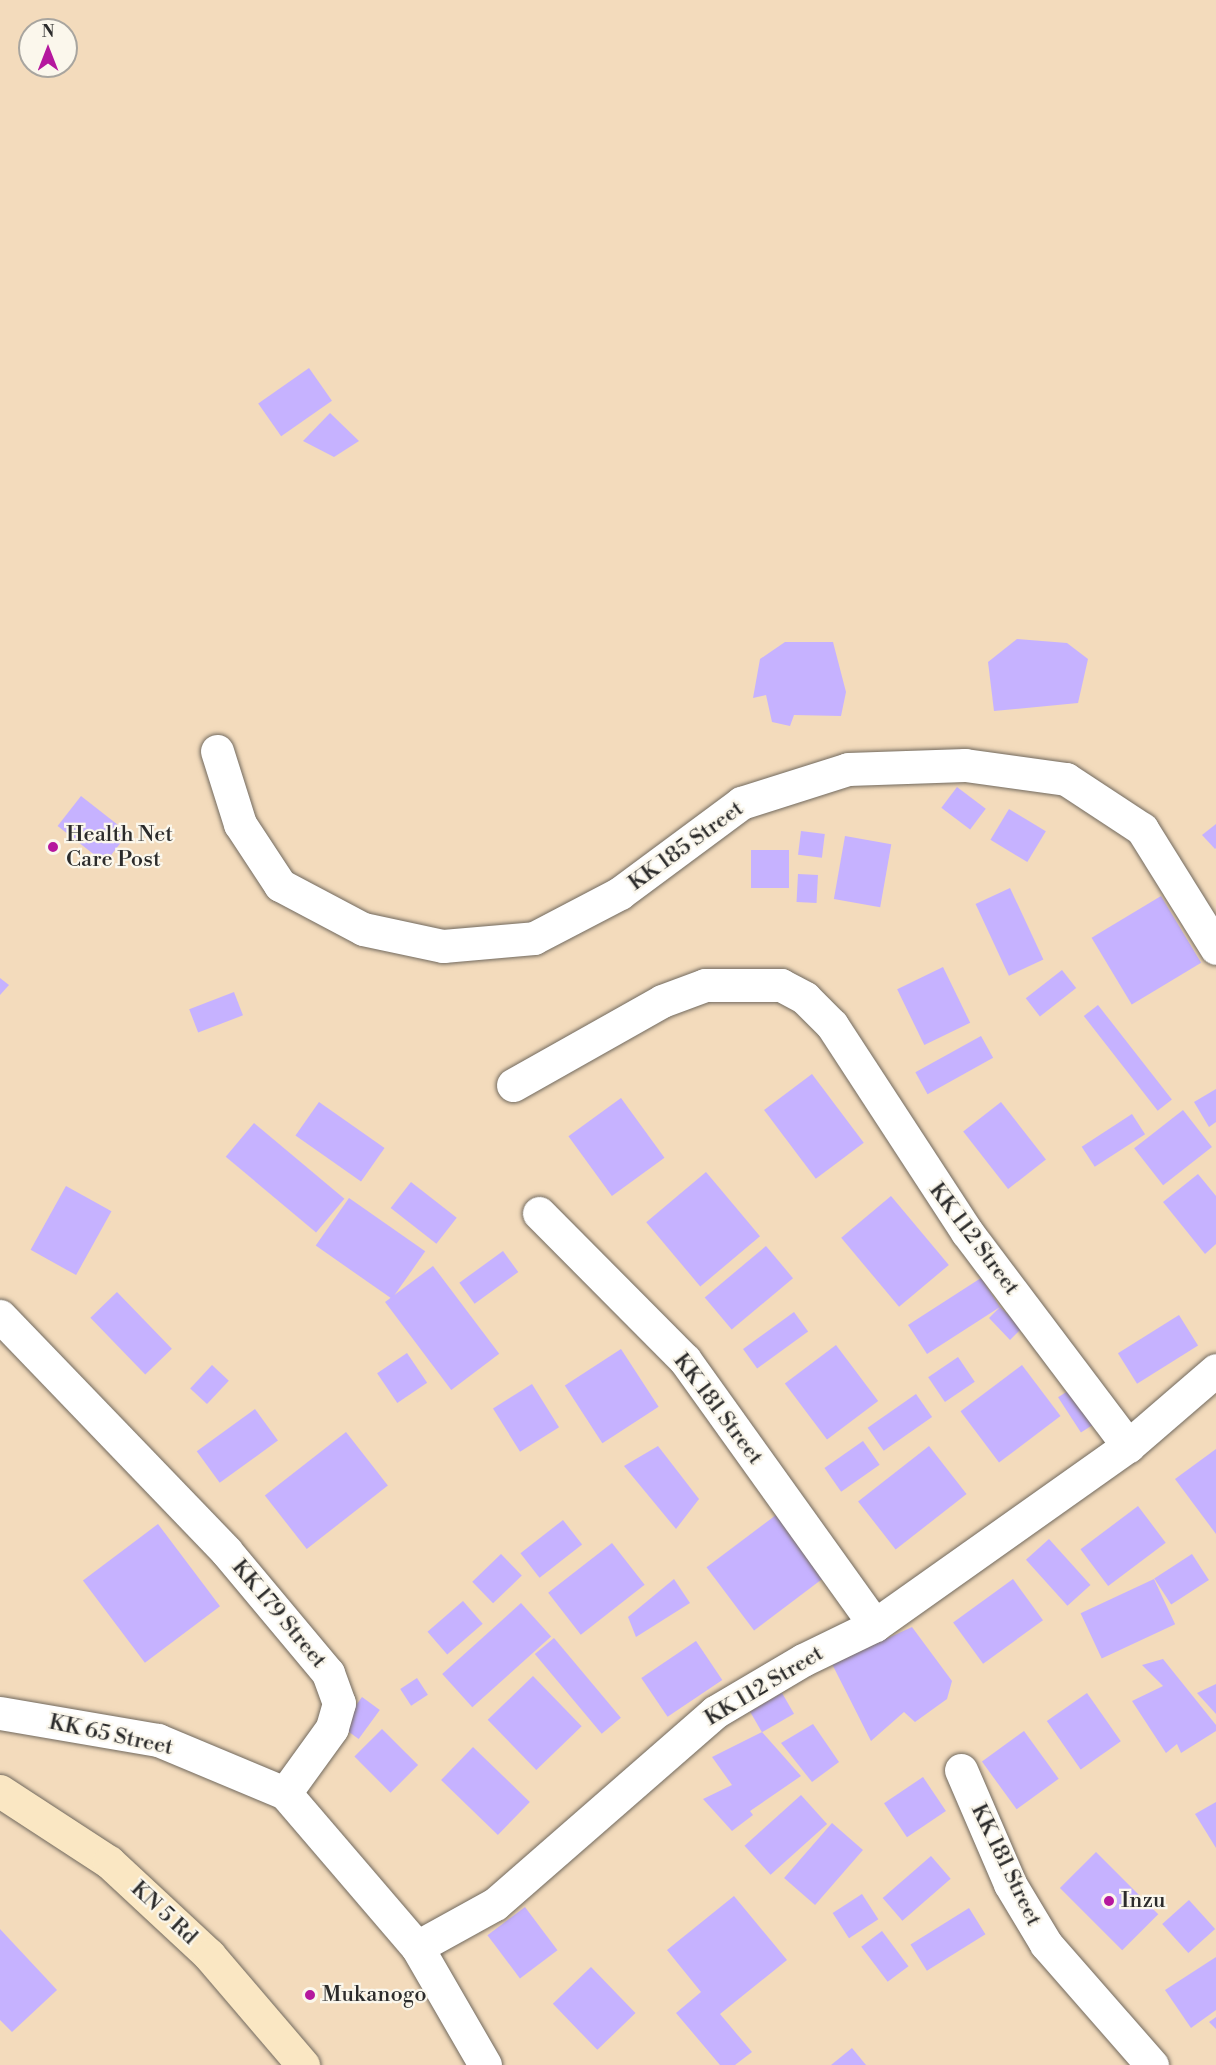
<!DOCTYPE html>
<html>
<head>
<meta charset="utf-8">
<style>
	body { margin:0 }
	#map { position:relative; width:1216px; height:2065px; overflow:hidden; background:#f3dbbc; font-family:"Libre Bodoni",serif }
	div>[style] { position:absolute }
	.building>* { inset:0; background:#c6b2ff; transform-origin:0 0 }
	.roads { filter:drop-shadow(0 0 2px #71695e) drop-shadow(0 0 2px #71695e) }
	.minor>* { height:33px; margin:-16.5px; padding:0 16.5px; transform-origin:16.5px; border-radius:16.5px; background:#fff }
	.secondary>* { height:33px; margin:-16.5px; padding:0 16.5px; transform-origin:16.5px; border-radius:16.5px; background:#fae7c3 }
	.dots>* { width:16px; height:16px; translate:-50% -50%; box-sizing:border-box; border:3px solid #fbf7ec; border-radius:50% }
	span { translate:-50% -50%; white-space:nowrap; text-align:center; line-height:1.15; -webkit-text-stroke:4.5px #fbf7ec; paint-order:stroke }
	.poi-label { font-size:22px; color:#2b2b2b }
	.left { translate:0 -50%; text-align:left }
	.street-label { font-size:22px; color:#2b2b2b }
	.north { position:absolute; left:18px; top:18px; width:60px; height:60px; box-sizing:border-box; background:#fbf7ec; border:2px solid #a8a59f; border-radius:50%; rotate:0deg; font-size:16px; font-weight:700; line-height:24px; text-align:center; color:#2b2b2b }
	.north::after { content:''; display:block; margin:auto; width:21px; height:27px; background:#b5179e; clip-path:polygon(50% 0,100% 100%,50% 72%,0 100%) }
</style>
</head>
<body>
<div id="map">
	<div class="building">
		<div style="left:309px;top:368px;width:40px;height:62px;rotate:55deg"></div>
		<div style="clip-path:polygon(330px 413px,359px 441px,334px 457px,303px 441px)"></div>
		<div style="clip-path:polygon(1017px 639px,1067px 643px,1088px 659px,1078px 703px,994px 711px,988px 662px)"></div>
		<div style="clip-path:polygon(785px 642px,833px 642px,846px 692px,841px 716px,794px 715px,790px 726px,772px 722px,766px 695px,753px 698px,760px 659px)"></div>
		<div style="left:957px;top:787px;width:36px;height:26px;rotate:37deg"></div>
		<div style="left:81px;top:796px;width:60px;height:38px;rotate:38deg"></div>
		<div style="left:1009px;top:809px;width:43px;height:36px;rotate:31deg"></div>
		<div style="clip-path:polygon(1216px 824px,1216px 848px,1215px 849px,1202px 835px)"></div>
		<div style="left:801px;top:831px;width:24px;height:24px;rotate:7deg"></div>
		<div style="left:845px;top:836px;width:47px;height:64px;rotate:10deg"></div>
		<div style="left:751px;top:850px;width:38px;height:38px"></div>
		<div style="left:798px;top:874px;width:20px;height:28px;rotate:3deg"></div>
		<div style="left:1010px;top:888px;width:79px;height:38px;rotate:65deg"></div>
		<div style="left:1161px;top:896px;width:78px;height:81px;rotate:59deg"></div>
		<div style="left:943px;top:967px;width:62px;height:51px;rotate:64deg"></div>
		<div style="left:1062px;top:970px;width:23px;height:46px;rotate:52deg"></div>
		<div style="clip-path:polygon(0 978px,9px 985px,0 995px)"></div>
		<div style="left:234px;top:992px;width:25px;height:48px;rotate:69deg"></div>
		<div style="left:1098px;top:1005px;width:120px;height:18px;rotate:52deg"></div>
		<div style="left:981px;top:1036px;width:25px;height:75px;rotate:61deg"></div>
		<div style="left:812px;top:1074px;width:86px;height:60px;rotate:53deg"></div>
		<div style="clip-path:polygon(1216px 1089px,1216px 1122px,1209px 1127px,1194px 1102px)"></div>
		<div style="left:621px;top:1098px;width:74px;height:65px;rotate:54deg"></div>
		<div style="left:319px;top:1102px;width:80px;height:41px;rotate:35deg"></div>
		<div style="left:1001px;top:1102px;width:73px;height:48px;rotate:52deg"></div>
		<div style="left:1183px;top:1110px;width:47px;height:62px;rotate:52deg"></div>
		<div style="left:1132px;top:1114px;width:24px;height:60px;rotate:57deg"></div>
		<div style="left:254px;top:1123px;width:118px;height:44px;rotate:40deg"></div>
		<div style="left:706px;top:1172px;width:84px;height:78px;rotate:50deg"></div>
		<div style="clip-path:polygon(1198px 1174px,1216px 1196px,1216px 1244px,1205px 1254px,1163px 1202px)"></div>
		<div style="left:411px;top:1182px;width:58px;height:33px;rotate:38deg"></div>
		<div style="left:66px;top:1186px;width:52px;height:73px;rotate:29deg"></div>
		<div style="left:891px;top:1196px;width:90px;height:65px;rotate:50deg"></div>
		<div style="left:349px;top:1198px;width:93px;height:58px;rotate:35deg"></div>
		<div style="left:766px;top:1246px;width:42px;height:80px;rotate:50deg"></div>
		<div style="left:503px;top:1251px;width:26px;height:54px;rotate:54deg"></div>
		<div style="left:433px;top:1266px;width:110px;height:60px;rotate:53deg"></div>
		<div style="clip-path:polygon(981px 1278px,1000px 1307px,1022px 1328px,1010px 1340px,989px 1318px,1000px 1307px,927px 1354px,908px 1325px)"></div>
		<div style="left:117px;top:1292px;width:79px;height:37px;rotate:46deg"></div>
		<div style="left:794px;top:1312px;width:24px;height:63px;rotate:54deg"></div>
		<div style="left:1179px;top:1315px;width:36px;height:72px;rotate:58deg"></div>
		<div style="left:836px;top:1345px;width:70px;height:64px;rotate:53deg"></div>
		<div style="left:621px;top:1349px;width:69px;height:67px;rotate:57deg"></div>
		<div style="left:407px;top:1353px;width:36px;height:36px;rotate:56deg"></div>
		<div style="left:958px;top:1357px;width:30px;height:36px;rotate:56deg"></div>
		<div style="left:212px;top:1365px;width:23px;height:32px;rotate:43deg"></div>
		<div style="left:1022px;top:1365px;width:64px;height:77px;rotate:53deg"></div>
		<div style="left:532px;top:1384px;width:51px;height:46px;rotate:58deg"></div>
		<div style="left:1074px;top:1387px;width:42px;height:19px;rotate:57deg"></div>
		<div style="left:916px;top:1394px;width:28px;height:59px;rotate:55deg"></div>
		<div style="left:255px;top:1409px;width:39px;height:72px;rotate:54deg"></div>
		<div style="left:346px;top:1432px;width:68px;height:103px;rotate:52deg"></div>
		<div style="left:863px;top:1441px;width:29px;height:47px;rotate:55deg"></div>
		<div style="clip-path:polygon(658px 1446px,699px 1499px,676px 1529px,624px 1466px)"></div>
		<div style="left:929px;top:1446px;width:61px;height:90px;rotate:52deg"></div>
		<div style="clip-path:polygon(1216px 1449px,1216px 1534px,1175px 1479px)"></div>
		<div style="left:1138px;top:1506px;width:46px;height:72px;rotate:53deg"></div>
		<div style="left:776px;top:1515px;width:79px;height:87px;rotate:53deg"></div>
		<div style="left:563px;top:1520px;width:31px;height:54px;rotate:52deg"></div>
		<div style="left:158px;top:1524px;width:103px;height:94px;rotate:53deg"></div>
		<div style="left:1049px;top:1539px;width:62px;height:31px;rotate:48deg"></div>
		<div style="left:612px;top:1543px;width:53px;height:81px;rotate:52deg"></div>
		<div style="left:501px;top:1554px;width:30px;height:40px;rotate:46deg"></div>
		<div style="left:1192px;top:1554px;width:31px;height:45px;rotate:57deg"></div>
		<div style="clip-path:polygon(674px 1579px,690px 1603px,636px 1637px,628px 1617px)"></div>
		<div style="left:1013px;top:1579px;width:51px;height:74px;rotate:54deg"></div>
		<div style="left:1154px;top:1579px;width:50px;height:81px;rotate:65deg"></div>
		<div style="left:463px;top:1601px;width:30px;height:47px;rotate:49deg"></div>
		<div style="left:521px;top:1603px;width:45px;height:106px;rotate:48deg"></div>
		<div style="clip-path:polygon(912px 1627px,952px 1681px,947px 1699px,915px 1722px,904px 1712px,871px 1741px,832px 1664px)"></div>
		<div style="left:554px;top:1638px;width:104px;height:25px;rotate:50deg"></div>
		<div style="left:696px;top:1641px;width:47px;height:66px;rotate:56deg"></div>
		<div style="clip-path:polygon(1163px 1659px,1216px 1725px,1216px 1731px,1181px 1753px,1177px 1744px,1166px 1753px,1132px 1701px,1163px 1686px,1142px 1665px)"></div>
		<div style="left:533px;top:1676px;width:70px;height:63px;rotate:46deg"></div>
		<div style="left:417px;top:1678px;width:20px;height:20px;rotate:57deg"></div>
		<div style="clip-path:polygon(1216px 1684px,1216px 1714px,1197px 1693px)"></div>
		<div style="left:782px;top:1693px;width:24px;height:37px;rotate:60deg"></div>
		<div style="left:1087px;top:1693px;width:59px;height:49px;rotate:55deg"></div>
		<div style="left:362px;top:1697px;width:22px;height:36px;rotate:36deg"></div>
		<div style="clip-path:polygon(813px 1724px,839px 1762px,812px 1782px,781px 1743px)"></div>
		<div style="left:382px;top:1729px;width:51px;height:39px;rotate:45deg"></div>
		<div style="left:1024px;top:1731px;width:59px;height:52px;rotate:54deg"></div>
		<div style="clip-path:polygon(762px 1732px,801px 1776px,750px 1811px,753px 1815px,732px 1831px,703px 1799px,732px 1785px,712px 1757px)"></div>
		<div style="left:473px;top:1747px;width:79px;height:46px;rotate:44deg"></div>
		<div style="left:923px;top:1777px;width:41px;height:47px;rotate:56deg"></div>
		<div style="left:801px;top:1795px;width:39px;height:76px;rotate:48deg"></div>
		<div style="clip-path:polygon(1216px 1802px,1216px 1848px,1195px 1814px)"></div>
		<div style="left:832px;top:1823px;width:41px;height:73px;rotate:41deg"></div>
		<div style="left:1096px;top:1852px;width:88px;height:51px;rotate:45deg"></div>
		<div style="left:931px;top:1856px;width:30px;height:64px;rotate:49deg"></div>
		<div style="left:862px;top:1894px;width:30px;height:35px;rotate:57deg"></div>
		<div style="clip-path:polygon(734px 1896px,787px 1960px,720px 2014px,752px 2052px,735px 2065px,720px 2065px,676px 2013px,701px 1992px,667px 1950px)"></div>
		<div style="left:1189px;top:1900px;width:39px;height:36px;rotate:48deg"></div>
		<div style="left:525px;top:1907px;width:54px;height:47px;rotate:53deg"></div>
		<div style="left:969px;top:1908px;width:31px;height:69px;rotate:58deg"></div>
		<div style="clip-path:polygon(0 1929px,57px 1990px,12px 2032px,0 2020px)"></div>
		<div style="left:882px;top:1931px;width:44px;height:26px;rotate:53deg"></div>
		<div style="clip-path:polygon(1216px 1957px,1216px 2010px,1191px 2028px,1165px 1990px)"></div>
		<div style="left:591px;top:1967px;width:64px;height:53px;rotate:46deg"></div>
		<div style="clip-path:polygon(1216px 2017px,1216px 2029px,1209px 2022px)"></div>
		<div style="clip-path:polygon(852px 2048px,866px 2065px,831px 2065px)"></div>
	</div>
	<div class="roads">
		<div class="minor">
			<div style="left:217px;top:751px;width:77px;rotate:72.5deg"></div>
			<div style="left:240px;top:824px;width:73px;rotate:56.7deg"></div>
			<div style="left:280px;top:885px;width:94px;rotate:27.9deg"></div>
			<div style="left:363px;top:929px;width:82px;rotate:12deg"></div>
			<div style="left:443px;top:946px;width:91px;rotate:-5deg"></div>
			<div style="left:534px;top:938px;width:97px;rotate:-27.6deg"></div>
			<div style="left:620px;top:893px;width:151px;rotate:-36.6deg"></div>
			<div style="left:741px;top:803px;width:112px;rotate:-17.6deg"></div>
			<div style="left:848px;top:769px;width:117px;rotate:-2deg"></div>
			<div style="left:965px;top:765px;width:102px;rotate:7.9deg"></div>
			<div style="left:1066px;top:779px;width:91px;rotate:33.3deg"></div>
			<div style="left:1142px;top:829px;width:140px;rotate:58.1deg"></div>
			<div style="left:513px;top:1085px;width:171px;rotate:-29.4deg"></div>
			<div style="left:662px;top:1001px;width:46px;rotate:-20.4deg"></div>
			<div style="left:705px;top:985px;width:76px"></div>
			<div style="left:781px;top:985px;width:27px;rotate:28deg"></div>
			<div style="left:805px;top:998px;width:38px;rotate:45deg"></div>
			<div style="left:832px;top:1025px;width:247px;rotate:56.9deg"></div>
			<div style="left:967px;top:1232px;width:268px;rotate:53deg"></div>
			<div style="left:539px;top:1213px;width:207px;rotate:45.2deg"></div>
			<div style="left:685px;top:1360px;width:326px;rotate:54.4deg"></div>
			<div style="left:0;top:1316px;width:326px;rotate:46.1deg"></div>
			<div style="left:226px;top:1551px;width:159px;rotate:50.1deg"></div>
			<div style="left:328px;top:1673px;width:32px;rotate:70deg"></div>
			<div style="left:339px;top:1703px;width:26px;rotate:106deg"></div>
			<div style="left:332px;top:1728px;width:80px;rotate:125.9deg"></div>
			<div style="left:285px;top:1793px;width:203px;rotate:49.4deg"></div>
			<div style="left:417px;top:1947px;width:136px;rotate:60deg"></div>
			<div style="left:0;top:1713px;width:160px;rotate:9.7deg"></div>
			<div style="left:158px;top:1740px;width:138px;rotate:22.7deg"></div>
			<div style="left:961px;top:1770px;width:124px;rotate:66.7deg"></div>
			<div style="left:1010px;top:1884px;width:70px;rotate:59deg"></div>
			<div style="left:1046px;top:1944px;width:161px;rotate:48.8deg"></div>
			<div style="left:417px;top:1947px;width:89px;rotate:-28.9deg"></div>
			<div style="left:495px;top:1904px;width:292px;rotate:-41.1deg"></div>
			<div style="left:715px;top:1712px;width:102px;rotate:-30.6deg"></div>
			<div style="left:803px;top:1660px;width:80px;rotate:-25.9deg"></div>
			<div style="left:875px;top:1625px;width:310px;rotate:-35.3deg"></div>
			<div style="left:1128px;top:1446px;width:116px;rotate:-40.8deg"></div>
		</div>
		<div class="secondary">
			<div style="left:0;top:1791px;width:130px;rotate:33.1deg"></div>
			<div style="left:109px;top:1862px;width:137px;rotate:42.9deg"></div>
			<div style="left:209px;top:1955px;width:145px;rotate:49.5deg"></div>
		</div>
	</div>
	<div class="dots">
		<div style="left:53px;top:847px;background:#b5179e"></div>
		<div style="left:1109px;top:1901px;background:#b5179e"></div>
		<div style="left:310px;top:1995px;background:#b5179e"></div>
	</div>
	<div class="poi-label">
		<span class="left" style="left:66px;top:847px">Health Net<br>Care Post</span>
		<span class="left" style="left:1121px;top:1901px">Inzu</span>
		<span class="left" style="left:322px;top:1995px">Mukanogo</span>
	</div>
	<div class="street-label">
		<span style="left:686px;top:846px;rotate:-36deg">KK 185 Street</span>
		<span style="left:974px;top:1239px;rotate:53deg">KK 112 Street</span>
		<span style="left:718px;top:1409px;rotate:53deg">KK 181 Street</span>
		<span style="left:279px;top:1614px;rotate:50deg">KK 179 Street</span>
		<span style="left:764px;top:1686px;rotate:-31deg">KK 112 Street</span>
		<span style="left:111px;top:1735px;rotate:12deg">KK 65 Street</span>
		<span style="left:1006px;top:1865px;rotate:64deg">KK 181 Street</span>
		<span style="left:164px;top:1913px;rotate:43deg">KN 5 Rd</span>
	</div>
	<div class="north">N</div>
</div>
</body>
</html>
